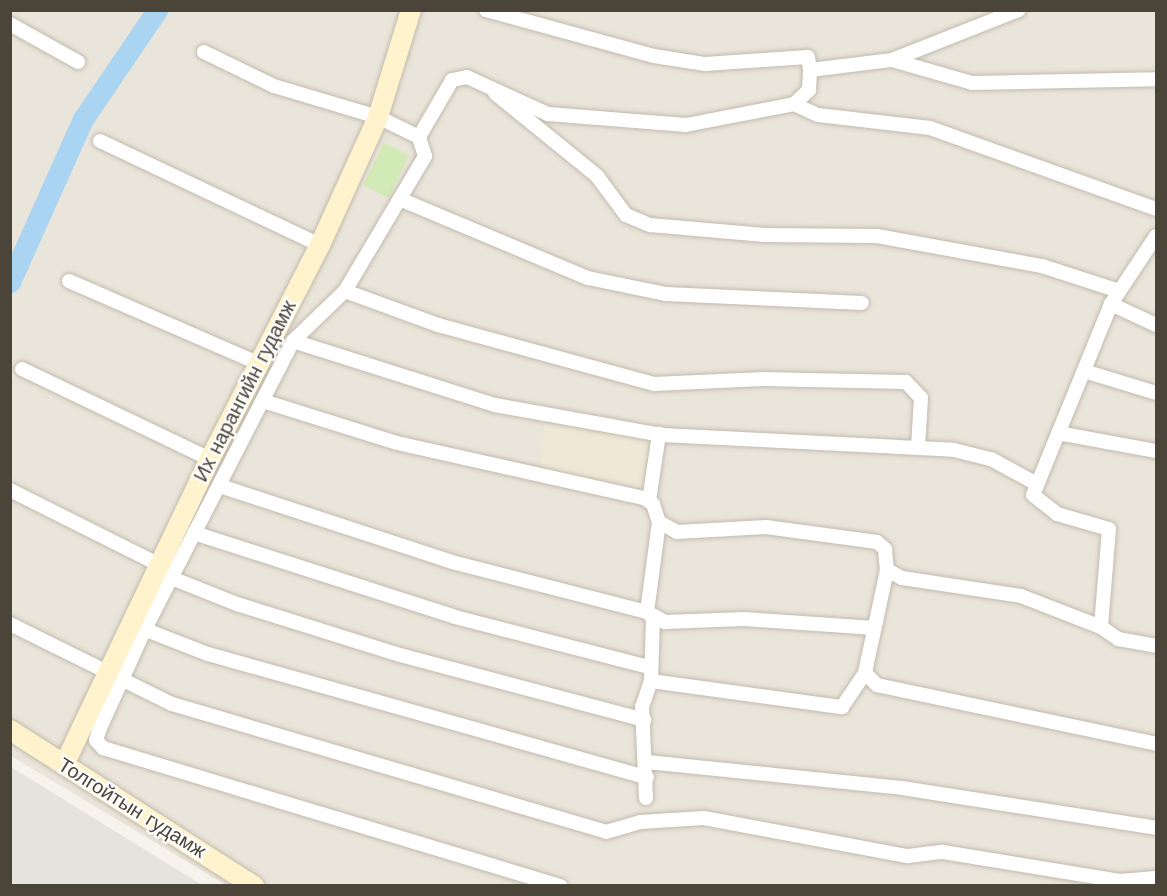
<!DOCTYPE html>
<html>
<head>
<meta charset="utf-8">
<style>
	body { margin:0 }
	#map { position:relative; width:1167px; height:896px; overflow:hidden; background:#f6f3ec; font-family:"Work Sans",sans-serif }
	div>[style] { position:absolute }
	.residential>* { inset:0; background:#eae5da }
	.industrial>* { inset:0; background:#e6e2dd }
	.education>* { inset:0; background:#efe8d6 }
	.green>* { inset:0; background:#d2eab5; transform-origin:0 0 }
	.river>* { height:21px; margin:-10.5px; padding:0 10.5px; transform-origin:10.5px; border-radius:10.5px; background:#a9d4f2 }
	.roads { filter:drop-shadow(0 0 2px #c2bbae) drop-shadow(0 0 2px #c2bbae) }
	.minor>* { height:14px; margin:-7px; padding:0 7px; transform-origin:7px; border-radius:7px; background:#fff }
	.secondary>* { height:20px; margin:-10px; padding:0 10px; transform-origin:10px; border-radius:10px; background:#fff3cd }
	span { translate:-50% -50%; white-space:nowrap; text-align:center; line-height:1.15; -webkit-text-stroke:4.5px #fff; paint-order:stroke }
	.street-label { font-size:20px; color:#4b4439 }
	.frame { position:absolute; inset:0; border:12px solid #4b4439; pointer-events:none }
</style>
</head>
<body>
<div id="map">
	<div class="residential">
		<div style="clip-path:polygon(10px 11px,1156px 11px,1156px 885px,226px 885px,11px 756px)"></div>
	</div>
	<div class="industrial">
		<div style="clip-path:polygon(11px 767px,202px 885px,11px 885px)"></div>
	</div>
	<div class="education">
		<div style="clip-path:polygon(545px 423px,651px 438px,647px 493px,540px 471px)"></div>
	</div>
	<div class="green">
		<div style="left:384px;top:143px;width:28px;height:47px;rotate:26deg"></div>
	</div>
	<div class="river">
		<div style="left:10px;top:282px;width:179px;rotate:-65.9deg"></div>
		<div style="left:83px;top:119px;width:132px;rotate:-55.8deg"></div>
	</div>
	<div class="roads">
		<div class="minor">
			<div style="left:486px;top:10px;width:174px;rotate:15.3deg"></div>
			<div style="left:654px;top:56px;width:52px;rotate:8.9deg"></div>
			<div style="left:705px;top:64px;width:103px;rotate:-3.9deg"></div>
			<div style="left:808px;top:57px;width:13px;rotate:81deg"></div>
			<div style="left:10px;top:24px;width:78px;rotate:29.2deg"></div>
			<div style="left:892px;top:60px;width:83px;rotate:16deg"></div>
			<div style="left:972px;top:83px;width:184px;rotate:-1.2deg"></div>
			<div style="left:495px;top:93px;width:132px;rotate:39.1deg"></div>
			<div style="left:597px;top:176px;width:49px;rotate:53.4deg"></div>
			<div style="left:626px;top:215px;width:26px;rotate:23deg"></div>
			<div style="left:650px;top:225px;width:115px;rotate:5deg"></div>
			<div style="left:765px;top:235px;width:112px;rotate:0.5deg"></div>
			<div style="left:877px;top:236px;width:168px;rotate:10.3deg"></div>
			<div style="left:1042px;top:266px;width:81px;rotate:18deg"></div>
			<div style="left:794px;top:104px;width:26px;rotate:25deg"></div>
			<div style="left:818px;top:115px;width:113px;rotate:6.6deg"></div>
			<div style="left:930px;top:128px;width:240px;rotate:19.7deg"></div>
			<div style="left:419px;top:137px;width:66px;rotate:-59.9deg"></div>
			<div style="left:452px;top:80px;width:15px;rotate:-11deg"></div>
			<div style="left:467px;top:77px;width:89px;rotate:24.6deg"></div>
			<div style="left:548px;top:114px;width:138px;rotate:4.6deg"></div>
			<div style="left:686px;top:125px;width:110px;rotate:-11deg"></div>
			<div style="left:794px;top:104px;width:21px;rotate:-43deg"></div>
			<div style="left:809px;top:90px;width:20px;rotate:-87deg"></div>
			<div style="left:810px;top:70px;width:83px;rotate:-7deg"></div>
			<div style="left:892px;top:60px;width:136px;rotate:-21.5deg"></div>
			<div style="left:100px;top:141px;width:243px;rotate:25.3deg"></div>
			<div style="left:402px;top:200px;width:202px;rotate:22.8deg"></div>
			<div style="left:588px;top:278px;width:80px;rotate:11.6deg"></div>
			<div style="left:666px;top:294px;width:196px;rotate:2.6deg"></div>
			<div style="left:1156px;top:236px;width:82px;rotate:123.5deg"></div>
			<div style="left:1111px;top:304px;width:206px;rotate:112.2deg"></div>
			<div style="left:1033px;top:495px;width:31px;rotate:38deg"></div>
			<div style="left:1057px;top:514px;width:54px;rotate:16.1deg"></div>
			<div style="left:1109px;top:529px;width:98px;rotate:94.7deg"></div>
			<div style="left:1101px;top:627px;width:21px;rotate:35deg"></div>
			<div style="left:1118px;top:639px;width:39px;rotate:10deg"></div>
			<div style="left:69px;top:281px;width:206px;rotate:23.5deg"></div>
			<div style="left:345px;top:291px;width:99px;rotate:20.1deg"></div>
			<div style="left:438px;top:325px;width:224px;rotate:15.3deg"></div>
			<div style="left:654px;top:384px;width:110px;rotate:-2.6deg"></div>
			<div style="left:764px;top:379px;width:142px;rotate:1.2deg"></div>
			<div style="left:906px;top:382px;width:22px;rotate:47deg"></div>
			<div style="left:921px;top:398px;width:49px;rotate:93.5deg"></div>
			<div style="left:1111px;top:304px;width:50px;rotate:25deg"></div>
			<div style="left:293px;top:341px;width:212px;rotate:17.6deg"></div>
			<div style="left:495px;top:405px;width:170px;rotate:10.2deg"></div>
			<div style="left:662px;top:435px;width:292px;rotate:2.9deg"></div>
			<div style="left:954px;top:450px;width:38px;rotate:14deg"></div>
			<div style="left:991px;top:459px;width:50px;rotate:28.6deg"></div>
			<div style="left:22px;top:369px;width:208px;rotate:25.6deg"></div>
			<div style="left:1084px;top:371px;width:75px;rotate:17deg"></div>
			<div style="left:263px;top:401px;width:140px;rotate:17.4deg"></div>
			<div style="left:397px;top:443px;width:253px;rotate:12.6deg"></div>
			<div style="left:644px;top:498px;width:11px;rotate:34deg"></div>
			<div style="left:653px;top:504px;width:19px;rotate:72deg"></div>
			<div style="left:659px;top:522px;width:21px;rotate:29deg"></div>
			<div style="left:677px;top:532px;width:89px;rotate:-3.2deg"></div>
			<div style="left:766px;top:527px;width:112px;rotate:7.7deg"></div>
			<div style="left:877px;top:542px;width:11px;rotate:41deg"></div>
			<div style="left:885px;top:549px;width:21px;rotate:85deg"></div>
			<div style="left:887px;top:570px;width:17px;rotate:28deg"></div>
			<div style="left:902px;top:578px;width:120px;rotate:8.6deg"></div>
			<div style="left:1021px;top:596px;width:86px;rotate:21.2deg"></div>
			<div style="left:1058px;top:433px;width:100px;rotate:10.4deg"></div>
			<div style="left:220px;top:486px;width:244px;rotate:18.1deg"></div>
			<div style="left:452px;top:562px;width:201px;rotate:14.4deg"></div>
			<div style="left:647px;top:612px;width:21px;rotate:29deg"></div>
			<div style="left:665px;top:622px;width:79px;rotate:-2.2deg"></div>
			<div style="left:744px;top:619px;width:131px;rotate:3.9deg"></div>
			<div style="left:10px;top:490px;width:168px;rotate:26.6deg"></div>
			<div style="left:649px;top:501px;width:68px;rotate:-81.5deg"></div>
			<div style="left:194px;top:533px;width:274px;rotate:17.8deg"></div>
			<div style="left:455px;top:617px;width:200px;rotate:14.5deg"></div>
			<div style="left:887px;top:570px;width:105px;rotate:102.1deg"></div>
			<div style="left:865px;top:673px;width:17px;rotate:45deg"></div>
			<div style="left:877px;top:685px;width:285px;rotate:11.9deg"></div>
			<div style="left:164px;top:575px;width:79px;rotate:21.7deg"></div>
			<div style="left:237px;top:604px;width:171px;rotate:17.4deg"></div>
			<div style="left:400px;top:655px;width:253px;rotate:14.9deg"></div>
			<div style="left:10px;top:624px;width:181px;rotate:26.3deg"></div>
			<div style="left:172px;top:704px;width:452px;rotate:16.4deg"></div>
			<div style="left:606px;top:832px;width:35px;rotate:-16deg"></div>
			<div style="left:640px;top:822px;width:64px;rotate:-3.6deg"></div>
			<div style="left:704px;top:818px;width:208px;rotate:10.6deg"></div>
			<div style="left:908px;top:856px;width:35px;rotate:-7deg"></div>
			<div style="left:943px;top:852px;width:179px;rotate:9.3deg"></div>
			<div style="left:1120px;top:881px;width:36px;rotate:-5deg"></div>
			<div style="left:136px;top:626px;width:77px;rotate:21.3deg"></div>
			<div style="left:208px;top:654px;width:456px;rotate:15.7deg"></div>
			<div style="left:651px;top:681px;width:193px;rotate:7.8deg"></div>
			<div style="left:842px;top:707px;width:41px;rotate:-55.9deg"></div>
			<div style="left:93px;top:724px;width:8px;rotate:30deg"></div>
			<div style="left:100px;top:728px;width:13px;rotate:108deg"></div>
			<div style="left:96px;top:740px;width:11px;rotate:49deg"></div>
			<div style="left:103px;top:748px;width:478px;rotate:16.8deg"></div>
			<div style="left:100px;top:728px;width:109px;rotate:-65.6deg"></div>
			<div style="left:145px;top:629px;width:324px;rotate:-62.8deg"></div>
			<div style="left:293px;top:341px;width:72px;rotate:-43.9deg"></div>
			<div style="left:345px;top:291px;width:157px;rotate:-59.3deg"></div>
			<div style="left:425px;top:156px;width:20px;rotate:-108deg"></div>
			<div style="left:419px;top:137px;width:46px;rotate:-154deg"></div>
			<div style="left:378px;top:117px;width:109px;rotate:-163.4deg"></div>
			<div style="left:274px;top:86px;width:78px;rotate:-154.1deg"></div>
			<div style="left:647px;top:762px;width:256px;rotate:5.8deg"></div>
			<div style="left:902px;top:788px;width:257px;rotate:8.9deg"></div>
			<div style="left:646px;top:798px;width:91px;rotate:-92.5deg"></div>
			<div style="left:642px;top:707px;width:28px;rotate:-71deg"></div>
			<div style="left:651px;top:681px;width:63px;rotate:-88.2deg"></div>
			<div style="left:653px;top:618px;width:8px;rotate:-135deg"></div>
			<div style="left:647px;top:612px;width:91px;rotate:-82.4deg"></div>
		</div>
		<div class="secondary">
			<div style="left:10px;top:730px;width:290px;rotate:32.6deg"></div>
			<div style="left:64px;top:765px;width:339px;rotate:-64.5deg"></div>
			<div style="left:210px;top:459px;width:241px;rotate:-62.8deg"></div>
			<div style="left:320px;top:245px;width:141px;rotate:-65.6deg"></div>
			<div style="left:378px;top:117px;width:112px;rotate:-72.9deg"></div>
		</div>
	</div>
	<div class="street-label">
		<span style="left:245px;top:391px;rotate:-63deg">Их нарангийн гудамж</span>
		<span style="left:132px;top:808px;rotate:32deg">Толгойтын гудамж</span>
	</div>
	<div class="frame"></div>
</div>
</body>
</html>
